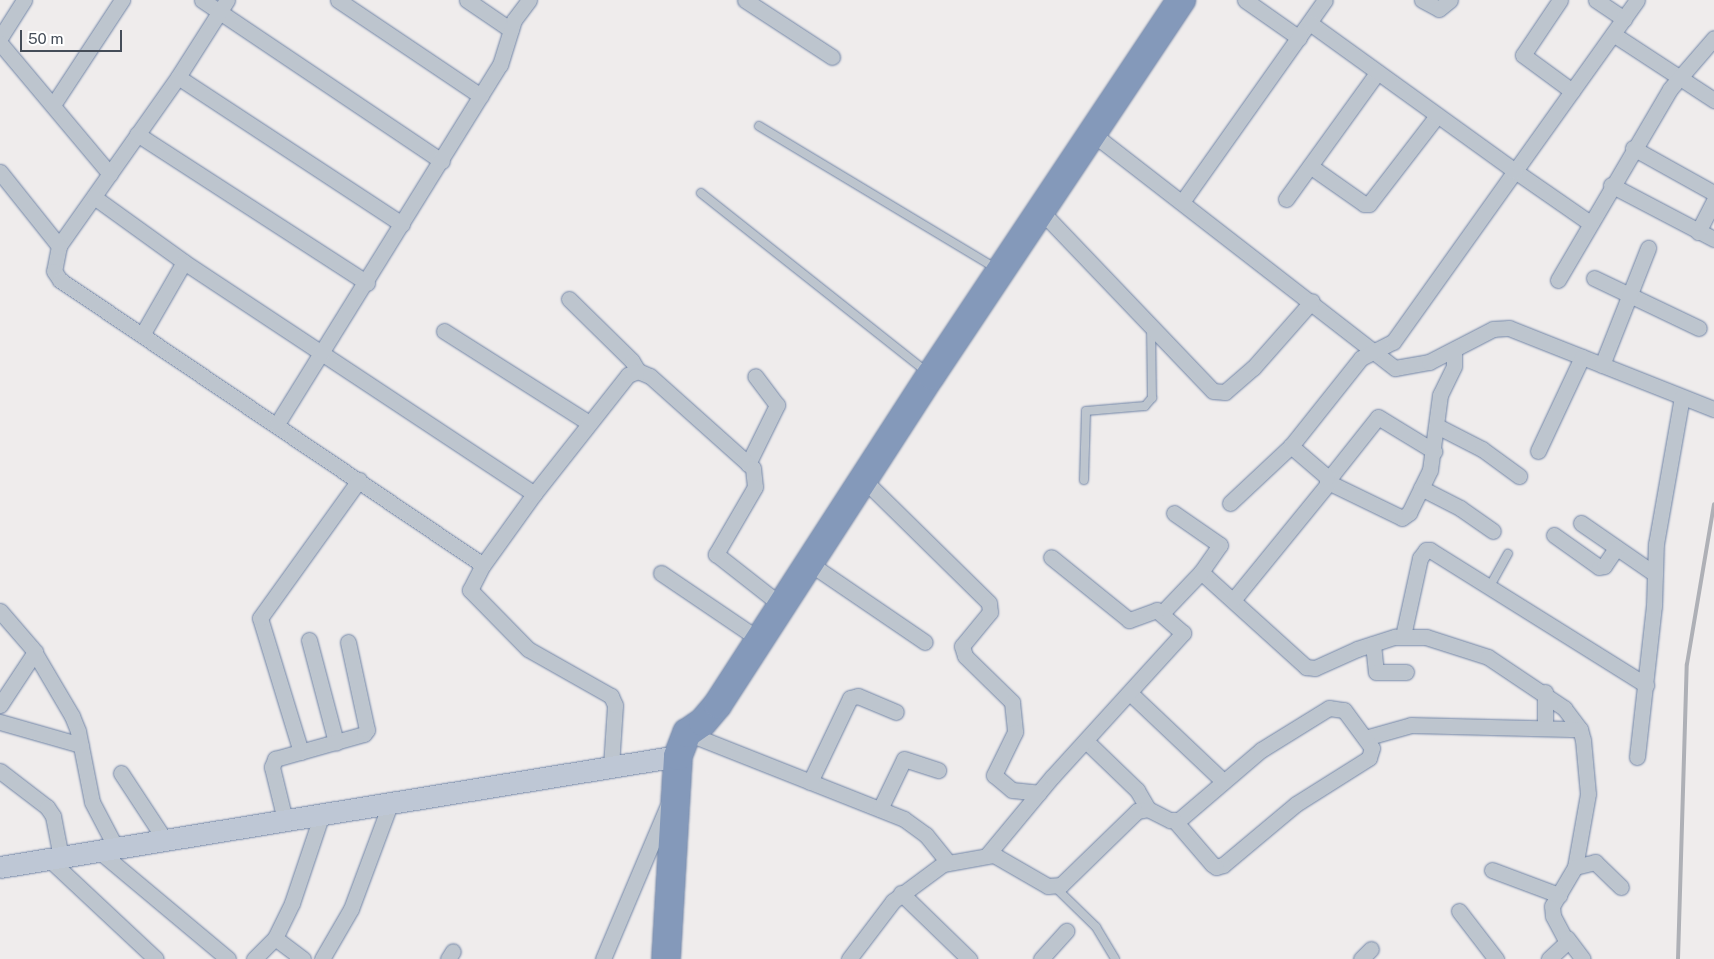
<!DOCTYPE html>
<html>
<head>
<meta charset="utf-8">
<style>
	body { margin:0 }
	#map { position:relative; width:1714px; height:959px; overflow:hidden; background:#efecec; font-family:"Public Sans",sans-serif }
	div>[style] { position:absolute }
	.roads { filter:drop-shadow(0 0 1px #7084a6) drop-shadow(0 0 1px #7084a6) }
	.lane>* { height:8px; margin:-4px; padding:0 4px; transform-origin:4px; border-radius:4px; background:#bdc5ce }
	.street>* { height:15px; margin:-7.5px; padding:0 7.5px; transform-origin:7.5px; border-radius:7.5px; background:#bdc5ce }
	.secondary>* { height:21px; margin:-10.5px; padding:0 10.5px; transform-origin:10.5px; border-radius:10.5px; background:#bec7d5 }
	.highway>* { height:28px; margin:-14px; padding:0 14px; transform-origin:14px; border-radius:14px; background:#8499ba }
	.rail>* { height:4px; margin:-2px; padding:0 2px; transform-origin:2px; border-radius:2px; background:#aeb0b6 }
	span { translate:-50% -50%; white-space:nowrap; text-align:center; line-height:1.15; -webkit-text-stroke:5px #fff; paint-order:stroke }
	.scale { position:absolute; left:20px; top:30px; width:102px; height:22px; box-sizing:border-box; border:2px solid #454d58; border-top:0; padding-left:6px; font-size:15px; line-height:18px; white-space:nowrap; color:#454d58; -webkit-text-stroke:4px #fff; paint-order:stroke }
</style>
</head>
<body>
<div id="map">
	<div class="roads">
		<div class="lane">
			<div style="left:759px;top:126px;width:278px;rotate:31deg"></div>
			<div style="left:701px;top:193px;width:288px;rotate:38.4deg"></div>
			<div style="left:1084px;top:480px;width:69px;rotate:-88.3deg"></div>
			<div style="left:1086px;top:411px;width:59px;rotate:-4.8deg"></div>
			<div style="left:1145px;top:406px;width:11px;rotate:-49deg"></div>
			<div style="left:1152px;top:398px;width:71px;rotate:-90.8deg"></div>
			<div style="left:1490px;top:586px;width:37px;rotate:-61deg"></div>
			<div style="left:1054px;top:886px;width:59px;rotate:44.3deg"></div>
			<div style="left:1096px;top:927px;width:37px;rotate:59deg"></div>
		</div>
		<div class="street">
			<div style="left:202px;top:0;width:289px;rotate:33.9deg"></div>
			<div style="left:227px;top:0;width:91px;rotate:122.5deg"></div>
			<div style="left:178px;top:77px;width:207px;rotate:125.2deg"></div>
			<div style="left:59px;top:246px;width:25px;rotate:101deg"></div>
			<div style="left:54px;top:271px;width:11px;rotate:56deg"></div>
			<div style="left:60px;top:280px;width:510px;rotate:33.97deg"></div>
			<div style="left:338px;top:0;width:172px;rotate:33.9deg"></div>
			<div style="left:467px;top:0;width:53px;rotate:34.3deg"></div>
			<div style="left:745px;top:0;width:104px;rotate:33.2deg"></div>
			<div style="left:1245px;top:0;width:66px;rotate:35.1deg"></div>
			<div style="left:1422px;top:0;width:19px;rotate:28deg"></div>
			<div style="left:1439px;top:9px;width:14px;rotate:-39deg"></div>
			<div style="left:1560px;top:0;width:66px;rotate:123.9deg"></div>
			<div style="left:1523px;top:55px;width:61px;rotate:36.3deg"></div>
			<div style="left:1596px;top:0;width:34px;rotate:34deg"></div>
			<div style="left:1613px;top:34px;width:121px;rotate:33.2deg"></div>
			<div style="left:0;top:38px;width:45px;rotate:-57.7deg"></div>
			<div style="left:0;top:43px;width:171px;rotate:50deg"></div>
			<div style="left:178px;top:77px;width:268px;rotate:33.3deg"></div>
			<div style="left:53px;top:105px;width:126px;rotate:-56.7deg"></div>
			<div style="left:137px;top:134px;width:274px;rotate:32.9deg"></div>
			<div style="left:1093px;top:134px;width:382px;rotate:37.8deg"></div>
			<div style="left:1395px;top:368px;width:35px;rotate:-10deg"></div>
			<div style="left:1429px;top:362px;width:72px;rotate:-27.3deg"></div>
			<div style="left:1493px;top:329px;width:16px;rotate:-4deg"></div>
			<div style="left:1509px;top:328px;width:220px;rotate:21.6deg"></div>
			<div style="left:1633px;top:148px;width:93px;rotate:29.1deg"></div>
			<div style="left:1310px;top:166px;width:66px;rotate:35.1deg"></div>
			<div style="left:1364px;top:204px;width:5px"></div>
			<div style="left:1369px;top:204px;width:110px;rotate:-52.4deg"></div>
			<div style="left:0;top:172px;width:95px;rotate:51.4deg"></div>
			<div style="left:1611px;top:185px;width:116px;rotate:27.7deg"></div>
			<div style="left:94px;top:197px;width:111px;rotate:35.8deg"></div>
			<div style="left:184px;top:262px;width:420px;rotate:33.5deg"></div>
			<div style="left:1286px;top:199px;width:155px;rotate:-54.2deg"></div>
			<div style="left:1182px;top:202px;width:247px;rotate:-54.7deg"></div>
			<div style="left:1040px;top:210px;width:250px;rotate:46.3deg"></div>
			<div style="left:1213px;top:391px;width:12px;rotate:5deg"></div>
			<div style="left:1225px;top:392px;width:37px;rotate:-41deg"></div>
			<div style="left:1253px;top:368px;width:89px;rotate:-48.6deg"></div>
			<div style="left:1590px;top:223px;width:91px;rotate:-145.3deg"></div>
			<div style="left:1515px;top:171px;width:210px;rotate:-54.5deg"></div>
			<div style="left:1698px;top:232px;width:36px;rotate:-63deg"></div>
			<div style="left:1594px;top:278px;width:116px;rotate:25.5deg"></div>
			<div style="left:1558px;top:280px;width:221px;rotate:-59.6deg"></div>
			<div style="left:1670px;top:89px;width:67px;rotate:-49.2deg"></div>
			<div style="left:569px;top:299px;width:88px;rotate:44.5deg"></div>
			<div style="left:632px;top:361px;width:12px;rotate:59deg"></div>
			<div style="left:444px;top:331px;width:172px;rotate:32.4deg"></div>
			<div style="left:142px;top:335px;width:84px;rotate:-60.1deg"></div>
			<div style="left:1602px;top:365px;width:126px;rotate:-68.5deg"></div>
			<div style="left:277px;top:424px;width:423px;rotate:-58.2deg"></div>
			<div style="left:500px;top:65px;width:47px;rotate:-72.7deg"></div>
			<div style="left:514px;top:20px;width:25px;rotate:-53deg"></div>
			<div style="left:1437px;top:426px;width:51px;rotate:27.1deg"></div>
			<div style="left:1482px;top:449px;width:46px;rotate:36.1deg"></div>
			<div style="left:1538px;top:451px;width:104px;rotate:-64.9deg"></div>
			<div style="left:748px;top:464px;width:66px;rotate:-63.8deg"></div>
			<div style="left:777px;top:405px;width:36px;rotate:-127deg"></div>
			<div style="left:864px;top:480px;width:175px;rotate:44.5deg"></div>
			<div style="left:989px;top:603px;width:9px;rotate:84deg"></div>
			<div style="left:990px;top:612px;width:44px;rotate:129.5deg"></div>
			<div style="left:962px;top:646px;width:10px;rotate:73deg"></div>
			<div style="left:965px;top:656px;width:66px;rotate:44.4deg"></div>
			<div style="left:1012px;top:702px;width:30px;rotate:84deg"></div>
			<div style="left:1015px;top:732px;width:48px;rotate:116deg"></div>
			<div style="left:994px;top:775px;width:23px;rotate:40deg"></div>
			<div style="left:1012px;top:790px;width:27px;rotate:6deg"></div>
			<div style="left:1328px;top:480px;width:80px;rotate:-51.6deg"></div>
			<div style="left:1378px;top:417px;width:66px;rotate:31.3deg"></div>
			<div style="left:1328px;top:482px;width:82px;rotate:25.9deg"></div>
			<div style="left:1402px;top:518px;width:9px;rotate:-36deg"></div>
			<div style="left:1409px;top:513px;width:48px;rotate:-64deg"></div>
			<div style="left:1430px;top:470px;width:76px;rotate:-82.4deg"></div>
			<div style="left:1440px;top:395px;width:32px;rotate:-64deg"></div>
			<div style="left:1454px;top:366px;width:16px;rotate:-90deg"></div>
			<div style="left:1421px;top:488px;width:44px;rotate:27.1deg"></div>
			<div style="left:1460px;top:508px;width:40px;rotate:34.9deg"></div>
			<div style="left:1230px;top:503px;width:83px;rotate:-43.1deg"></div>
			<div style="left:1291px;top:446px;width:112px;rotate:-51.5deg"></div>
			<div style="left:1361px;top:358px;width:36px;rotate:-27deg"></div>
			<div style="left:1393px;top:342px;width:210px;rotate:-54.5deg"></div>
			<div style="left:1515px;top:171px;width:253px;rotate:-144.2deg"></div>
			<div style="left:1581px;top:523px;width:90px;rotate:34.6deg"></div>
			<div style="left:1554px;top:535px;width:55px;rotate:35.4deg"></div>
			<div style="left:1599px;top:567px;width:5px;rotate:-11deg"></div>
			<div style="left:1604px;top:566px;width:22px;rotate:-56deg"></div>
			<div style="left:809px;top:563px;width:140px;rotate:34.3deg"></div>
			<div style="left:1201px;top:572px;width:142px;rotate:42.1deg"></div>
			<div style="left:1306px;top:667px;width:9px;rotate:6deg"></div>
			<div style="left:1315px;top:668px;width:46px;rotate:-24.3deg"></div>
			<div style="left:1357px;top:649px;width:40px;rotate:-18deg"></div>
			<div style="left:1395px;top:637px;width:31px"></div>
			<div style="left:1426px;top:637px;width:65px;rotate:17.9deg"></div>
			<div style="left:1488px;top:657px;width:92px;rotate:33.9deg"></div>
			<div style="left:1564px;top:708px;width:26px;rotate:53deg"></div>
			<div style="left:1580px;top:729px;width:11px;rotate:75deg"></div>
			<div style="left:1583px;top:740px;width:54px;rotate:84.7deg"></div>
			<div style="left:1588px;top:794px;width:74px;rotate:100.1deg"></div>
			<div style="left:1575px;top:867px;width:45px;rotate:120.5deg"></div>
			<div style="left:1552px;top:906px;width:10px;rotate:84deg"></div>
			<div style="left:1553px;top:916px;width:30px;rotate:62deg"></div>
			<div style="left:1567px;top:942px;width:25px;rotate:137deg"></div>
			<div style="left:661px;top:573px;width:120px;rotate:34.1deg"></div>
			<div style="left:1234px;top:599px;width:147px;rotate:-50.8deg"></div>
			<div style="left:1327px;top:485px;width:8px;rotate:-90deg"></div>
			<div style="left:1327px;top:477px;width:48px;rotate:-139.3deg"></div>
			<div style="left:0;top:611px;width:49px;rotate:49.1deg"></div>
			<div style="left:32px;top:648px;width:79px;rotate:59.5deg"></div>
			<div style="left:72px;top:716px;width:16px;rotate:68deg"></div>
			<div style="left:78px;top:731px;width:72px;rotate:78.8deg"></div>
			<div style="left:92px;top:802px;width:52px;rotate:62.4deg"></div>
			<div style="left:1162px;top:613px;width:57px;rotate:-46.4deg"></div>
			<div style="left:1201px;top:572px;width:33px;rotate:-55deg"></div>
			<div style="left:1220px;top:545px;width:56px;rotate:-145.2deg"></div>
			<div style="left:1403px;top:636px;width:80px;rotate:-77.7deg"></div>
			<div style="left:1420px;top:558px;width:10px;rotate:-53deg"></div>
			<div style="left:1426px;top:550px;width:4px"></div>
			<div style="left:1430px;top:550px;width:255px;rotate:32deg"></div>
			<div style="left:309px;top:640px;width:106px;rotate:75.2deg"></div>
			<div style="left:1373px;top:644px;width:28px;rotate:84deg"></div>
			<div style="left:1376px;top:672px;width:30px"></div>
			<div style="left:1545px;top:692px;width:36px;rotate:90deg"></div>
			<div style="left:1130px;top:693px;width:128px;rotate:43.4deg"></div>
			<div style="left:0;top:705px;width:64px;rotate:-56.6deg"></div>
			<div style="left:0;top:722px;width:84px;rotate:15.9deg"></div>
			<div style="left:687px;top:733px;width:233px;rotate:21.6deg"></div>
			<div style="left:904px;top:819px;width:27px;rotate:36deg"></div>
			<div style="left:926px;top:835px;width:35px;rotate:51deg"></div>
			<div style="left:1365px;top:738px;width:48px;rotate:-15.8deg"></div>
			<div style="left:1411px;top:725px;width:169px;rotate:1.4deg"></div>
			<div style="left:1086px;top:741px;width:71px;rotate:43.9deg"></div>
			<div style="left:1137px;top:790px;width:22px;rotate:60deg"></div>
			<div style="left:301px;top:752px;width:140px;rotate:-107deg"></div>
			<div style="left:260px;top:618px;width:170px;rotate:-54.3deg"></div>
			<div style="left:1637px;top:757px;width:152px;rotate:-83.6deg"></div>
			<div style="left:1654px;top:606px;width:62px;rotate:-88.2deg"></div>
			<div style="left:1656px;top:544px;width:149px;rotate:-80deg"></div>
			<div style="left:611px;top:766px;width:61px;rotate:-86.2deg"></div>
			<div style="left:615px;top:705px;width:10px;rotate:-114deg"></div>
			<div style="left:611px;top:696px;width:95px;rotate:-150.5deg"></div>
			<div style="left:528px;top:649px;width:83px;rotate:-134.5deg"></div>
			<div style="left:470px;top:590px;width:28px;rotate:-63deg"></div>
			<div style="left:483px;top:565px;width:87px;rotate:-54.3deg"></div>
			<div style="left:534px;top:494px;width:152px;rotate:-51.7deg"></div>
			<div style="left:628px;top:375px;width:11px;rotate:-22deg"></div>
			<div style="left:638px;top:371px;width:13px;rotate:23deg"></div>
			<div style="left:650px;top:376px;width:138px;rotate:41.8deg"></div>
			<div style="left:753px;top:468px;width:19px;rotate:84deg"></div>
			<div style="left:755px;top:487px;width:78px;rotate:120.2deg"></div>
			<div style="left:716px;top:554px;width:83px;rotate:38.1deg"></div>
			<div style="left:0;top:771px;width:59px;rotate:37.5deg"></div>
			<div style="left:47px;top:807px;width:11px;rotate:56deg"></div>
			<div style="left:53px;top:816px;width:42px;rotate:79deg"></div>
			<div style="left:121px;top:773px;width:80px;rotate:56.7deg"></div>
			<div style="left:810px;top:782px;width:93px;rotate:-64.5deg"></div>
			<div style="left:850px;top:698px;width:8px;rotate:-14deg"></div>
			<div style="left:858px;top:696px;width:41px;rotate:22.8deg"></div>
			<div style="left:880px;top:809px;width:55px;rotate:-64.4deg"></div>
			<div style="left:904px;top:759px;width:36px;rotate:18deg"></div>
			<div style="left:285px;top:820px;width:55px;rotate:-103.8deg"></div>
			<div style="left:272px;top:767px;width:9px;rotate:-69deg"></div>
			<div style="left:275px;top:759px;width:92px;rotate:-15.7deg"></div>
			<div style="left:364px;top:734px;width:5px;rotate:-53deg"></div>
			<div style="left:367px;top:730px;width:90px;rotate:-102.2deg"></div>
			<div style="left:99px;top:851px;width:168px;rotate:39.9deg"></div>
			<div style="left:988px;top:854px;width:100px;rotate:-50.3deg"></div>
			<div style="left:1052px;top:777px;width:195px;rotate:-47.7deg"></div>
			<div style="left:1183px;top:633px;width:35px;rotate:-139deg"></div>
			<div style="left:1157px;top:610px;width:30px;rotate:160deg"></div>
			<div style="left:1129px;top:620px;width:100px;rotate:-141.1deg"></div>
			<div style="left:49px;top:859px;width:146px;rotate:43.1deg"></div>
			<div style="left:1575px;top:867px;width:21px;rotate:-14deg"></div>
			<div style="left:1595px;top:862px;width:36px;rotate:44deg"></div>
			<div style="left:1492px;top:870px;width:72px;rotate:20.5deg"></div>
			<div style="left:901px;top:893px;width:95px;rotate:44.1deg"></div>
			<div style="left:1459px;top:911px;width:61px;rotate:52.4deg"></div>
			<div style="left:275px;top:938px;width:39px;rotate:-64deg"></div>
			<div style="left:292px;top:903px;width:94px;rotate:-71.4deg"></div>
			<div style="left:1567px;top:938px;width:26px;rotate:53deg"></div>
			<div style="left:254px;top:959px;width:30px;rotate:-45deg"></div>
			<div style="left:275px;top:938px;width:35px;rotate:37deg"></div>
			<div style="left:322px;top:959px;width:58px;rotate:-59.9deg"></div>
			<div style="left:351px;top:909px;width:112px;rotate:-69.6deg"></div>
			<div style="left:448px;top:959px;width:9px;rotate:-58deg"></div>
			<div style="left:603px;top:959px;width:167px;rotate:-67.1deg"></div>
			<div style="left:849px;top:959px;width:73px;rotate:-52.8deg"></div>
			<div style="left:893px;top:901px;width:62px;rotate:-36.5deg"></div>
			<div style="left:943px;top:864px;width:52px;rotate:-10deg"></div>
			<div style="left:994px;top:855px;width:62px;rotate:29.9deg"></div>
			<div style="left:1048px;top:886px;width:13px;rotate:-4deg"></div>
			<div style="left:1061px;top:885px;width:106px;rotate:-44.2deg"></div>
			<div style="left:1137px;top:811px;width:11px;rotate:-10deg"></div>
			<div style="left:1148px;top:809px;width:25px;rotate:27deg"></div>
			<div style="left:1170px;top:820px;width:9px"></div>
			<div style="left:1179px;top:820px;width:108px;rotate:-40.5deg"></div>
			<div style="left:1261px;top:750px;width:80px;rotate:-31.7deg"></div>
			<div style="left:1329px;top:708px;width:15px;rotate:8deg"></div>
			<div style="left:1344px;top:710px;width:47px;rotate:53.6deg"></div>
			<div style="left:1372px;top:748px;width:10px;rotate:107deg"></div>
			<div style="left:1369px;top:758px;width:86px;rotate:147.8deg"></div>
			<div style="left:1296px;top:804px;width:95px;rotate:140.1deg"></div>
			<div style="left:1223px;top:865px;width:7px;rotate:164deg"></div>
			<div style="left:1216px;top:867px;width:5px;rotate:-143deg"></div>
			<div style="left:1212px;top:864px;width:57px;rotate:-130.7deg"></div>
			<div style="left:1041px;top:959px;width:38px;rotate:-48deg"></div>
			<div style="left:1361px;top:959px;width:14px;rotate:-45deg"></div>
		</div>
		<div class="secondary">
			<div style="left:0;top:867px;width:687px;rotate:-9.3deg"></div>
		</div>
		<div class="highway">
			<div style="left:666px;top:959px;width:203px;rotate:-86.6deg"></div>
			<div style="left:678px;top:756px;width:25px;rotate:-69deg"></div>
			<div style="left:687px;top:733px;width:19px;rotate:-35deg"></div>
			<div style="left:703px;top:722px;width:23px;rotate:-50deg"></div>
			<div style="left:718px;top:704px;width:392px;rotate:-57.1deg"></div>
			<div style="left:931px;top:375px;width:451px;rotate:-56.3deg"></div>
		</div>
	</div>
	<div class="rail">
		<div style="left:1678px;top:959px;width:295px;rotate:-88.3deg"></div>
		<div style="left:1687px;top:664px;width:162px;rotate:-80.4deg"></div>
	</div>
	<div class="scale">50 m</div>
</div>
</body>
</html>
